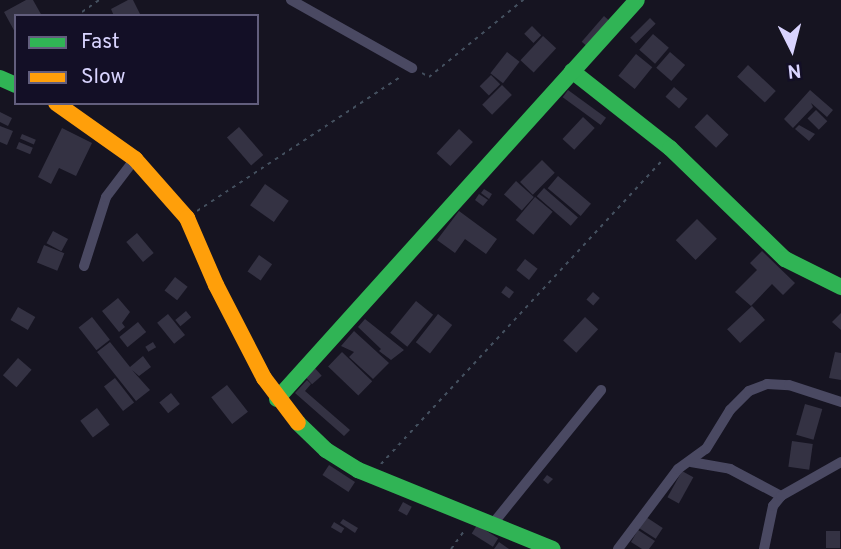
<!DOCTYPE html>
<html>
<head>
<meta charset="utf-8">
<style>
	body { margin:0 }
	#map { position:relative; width:841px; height:549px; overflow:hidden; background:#161421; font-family:Overpass,sans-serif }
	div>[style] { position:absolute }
	.building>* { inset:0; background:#343243; transform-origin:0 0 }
	.path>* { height:2px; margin-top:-1px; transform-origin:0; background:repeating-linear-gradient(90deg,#44505f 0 3.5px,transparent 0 8.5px) }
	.street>* { height:10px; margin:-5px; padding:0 5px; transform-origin:5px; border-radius:5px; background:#4a4962 }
	.fast>* { height:16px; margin:-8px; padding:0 8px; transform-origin:8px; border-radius:8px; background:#30b455 }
	.slow>* { height:16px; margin:-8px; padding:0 8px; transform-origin:8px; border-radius:8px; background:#ff9f0a }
	span { translate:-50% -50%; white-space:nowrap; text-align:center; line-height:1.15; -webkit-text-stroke:5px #130f26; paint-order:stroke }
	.legend { position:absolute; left:14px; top:14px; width:245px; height:91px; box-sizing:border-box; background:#130f26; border:2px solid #625e7d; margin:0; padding:9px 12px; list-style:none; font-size:21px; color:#d9d4ff }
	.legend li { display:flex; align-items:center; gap:14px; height:35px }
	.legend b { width:35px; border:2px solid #625e7d }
	.north { position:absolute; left:757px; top:14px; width:70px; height:70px; -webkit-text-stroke:5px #130f26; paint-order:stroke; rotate:174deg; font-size:19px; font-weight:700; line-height:28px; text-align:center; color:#d9d4ff }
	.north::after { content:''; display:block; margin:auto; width:24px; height:32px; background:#d9d4ff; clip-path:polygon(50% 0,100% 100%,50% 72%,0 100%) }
</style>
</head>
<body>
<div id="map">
	<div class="building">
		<div style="clip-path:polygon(26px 0,33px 0,42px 16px,16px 16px,16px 34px,4px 12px)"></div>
		<div style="clip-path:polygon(128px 0,133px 0,141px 16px,114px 16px,111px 9px)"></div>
		<div style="left:604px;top:16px;width:9px;height:34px;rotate:41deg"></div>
		<div style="left:650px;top:18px;width:8px;height:28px;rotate:45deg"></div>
		<div style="left:532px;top:26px;width:13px;height:11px;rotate:45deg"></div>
		<div style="left:653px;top:34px;width:21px;height:21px;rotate:41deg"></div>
		<div style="left:543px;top:36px;width:18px;height:33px;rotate:43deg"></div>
		<div style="left:507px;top:52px;width:16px;height:27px;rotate:38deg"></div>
		<div style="left:670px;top:52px;width:20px;height:21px;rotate:41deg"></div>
		<div style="left:636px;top:54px;width:21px;height:28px;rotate:39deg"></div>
		<div style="left:748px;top:65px;width:38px;height:16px;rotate:43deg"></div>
		<div style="left:491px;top:75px;width:13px;height:16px;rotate:45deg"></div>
		<div style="left:502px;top:85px;width:14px;height:28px;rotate:45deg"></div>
		<div style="left:674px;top:87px;width:18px;height:13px;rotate:41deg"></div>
		<div style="left:568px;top:90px;width:47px;height:9px;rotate:36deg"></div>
		<div style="clip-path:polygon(810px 90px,833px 110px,827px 117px,811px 103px,813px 107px,793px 128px,784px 119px)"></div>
		<div style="left:816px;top:110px;width:16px;height:12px;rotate:45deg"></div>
		<div style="clip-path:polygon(0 112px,12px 118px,8px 126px,0 122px)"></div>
		<div style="left:707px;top:114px;width:30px;height:18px;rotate:44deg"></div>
		<div style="left:583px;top:117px;width:16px;height:30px;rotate:43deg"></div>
		<div style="clip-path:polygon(799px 125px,815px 134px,809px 141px,795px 129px)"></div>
		<div style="clip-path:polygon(0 126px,13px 131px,7px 145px,0 142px)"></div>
		<div style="left:239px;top:127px;width:37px;height:16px;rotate:49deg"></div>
		<div style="clip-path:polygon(62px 128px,92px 143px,76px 176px,59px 168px,51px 184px,38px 177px)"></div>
		<div style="left:459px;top:129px;width:19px;height:33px;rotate:43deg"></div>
		<div style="left:22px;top:134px;width:15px;height:5px;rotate:23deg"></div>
		<div style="left:19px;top:142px;width:15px;height:7px;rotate:23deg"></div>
		<div style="left:542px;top:160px;width:18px;height:31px;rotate:45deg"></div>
		<div style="left:558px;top:176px;width:43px;height:16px;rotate:40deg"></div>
		<div style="left:516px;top:181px;width:24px;height:18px;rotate:42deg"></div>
		<div style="left:265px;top:184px;width:29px;height:26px;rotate:35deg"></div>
		<div style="left:544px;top:188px;width:45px;height:11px;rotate:41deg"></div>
		<div style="clip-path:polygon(484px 189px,492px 194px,489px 199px,481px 193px)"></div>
		<div style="clip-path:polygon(479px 194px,488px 200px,483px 206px,475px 200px)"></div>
		<div style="left:535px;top:197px;width:23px;height:30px;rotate:40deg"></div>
		<div style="clip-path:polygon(459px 211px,497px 239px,486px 254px,465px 239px,455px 253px,437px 240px)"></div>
		<div style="left:697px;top:219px;width:28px;height:30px;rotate:45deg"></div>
		<div style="left:53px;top:231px;width:17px;height:14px;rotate:28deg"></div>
		<div style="left:137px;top:233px;width:26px;height:14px;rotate:50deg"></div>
		<div style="left:44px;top:245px;width:22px;height:19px;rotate:22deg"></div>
		<div style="clip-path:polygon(762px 251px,795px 283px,783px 295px,772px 284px,751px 306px,735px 292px,757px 270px,750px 263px)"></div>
		<div style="left:259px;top:255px;width:16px;height:20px;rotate:35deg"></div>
		<div style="left:525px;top:259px;width:16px;height:14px;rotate:38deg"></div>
		<div style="left:175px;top:277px;width:16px;height:17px;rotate:38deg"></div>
		<div style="left:506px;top:286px;width:10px;height:8px;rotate:37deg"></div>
		<div style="left:593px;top:292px;width:9px;height:10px;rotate:41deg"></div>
		<div style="clip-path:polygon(118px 298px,130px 312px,122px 323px,125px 327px,119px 332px,102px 311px)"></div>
		<div style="left:416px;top:301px;width:22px;height:41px;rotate:39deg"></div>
		<div style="left:752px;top:306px;width:19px;height:34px;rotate:47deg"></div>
		<div style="left:18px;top:307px;width:20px;height:15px;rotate:30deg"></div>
		<div style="left:186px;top:311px;width:8px;height:14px;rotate:50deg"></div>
		<div style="clip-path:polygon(841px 313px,841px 330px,832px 322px)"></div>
		<div style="left:168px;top:314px;width:27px;height:14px;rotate:51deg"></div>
		<div style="left:438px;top:314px;width:18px;height:36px;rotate:38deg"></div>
		<div style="left:92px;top:317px;width:29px;height:17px;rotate:52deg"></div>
		<div style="left:585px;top:317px;width:18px;height:32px;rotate:43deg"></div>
		<div style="clip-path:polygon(365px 319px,404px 350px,391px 360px,379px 351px,381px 349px,358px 327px)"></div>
		<div style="left:138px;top:322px;width:13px;height:24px;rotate:51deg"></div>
		<div style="clip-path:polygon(354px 331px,389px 363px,373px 379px,349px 357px,354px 352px,341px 346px)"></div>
		<div style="clip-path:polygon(110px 342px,130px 367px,143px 356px,151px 367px,139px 376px,132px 370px,150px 390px,136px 401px,97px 352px)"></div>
		<div style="left:153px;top:342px;width:6px;height:9px;rotate:59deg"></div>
		<div style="left:342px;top:352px;width:42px;height:20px;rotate:44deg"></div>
		<div style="clip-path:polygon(835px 352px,841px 353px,841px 380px,829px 378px)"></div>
		<div style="left:18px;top:358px;width:18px;height:23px;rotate:41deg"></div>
		<div style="left:313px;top:366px;width:13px;height:13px;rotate:48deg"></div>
		<div style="left:115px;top:378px;width:31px;height:14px;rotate:52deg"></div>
		<div style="clip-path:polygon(307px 380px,311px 384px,305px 391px,350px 430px,344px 436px,295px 393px)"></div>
		<div style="left:227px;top:385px;width:34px;height:20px;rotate:52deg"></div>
		<div style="left:171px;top:393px;width:14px;height:15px;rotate:51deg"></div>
		<div style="left:805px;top:404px;width:18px;height:32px;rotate:16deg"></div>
		<div style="left:97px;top:408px;width:21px;height:21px;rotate:53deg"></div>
		<div style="left:792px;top:441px;width:21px;height:26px;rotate:8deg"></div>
		<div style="left:329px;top:465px;width:31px;height:12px;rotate:33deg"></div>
		<div style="left:682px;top:471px;width:13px;height:30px;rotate:29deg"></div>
		<div style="clip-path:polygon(547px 475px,553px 479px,548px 484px,543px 480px)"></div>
		<div style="left:403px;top:502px;width:10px;height:10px;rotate:29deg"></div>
		<div style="left:646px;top:517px;width:20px;height:13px;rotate:33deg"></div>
		<div style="clip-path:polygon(343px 519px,358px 528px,355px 533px,340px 523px)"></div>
		<div style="left:334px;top:522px;width:12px;height:6px;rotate:31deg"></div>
		<div style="left:477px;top:525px;width:25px;height:10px;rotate:32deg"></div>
		<div style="clip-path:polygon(638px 530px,655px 541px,649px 549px,642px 549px,631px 542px)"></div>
		<div style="left:826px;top:531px;width:14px;height:17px"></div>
		<div style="clip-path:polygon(499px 542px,509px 549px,494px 549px)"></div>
	</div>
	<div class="path">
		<div style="left:82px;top:12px;width:21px;rotate:-35deg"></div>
		<div style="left:422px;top:73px;width:8px;rotate:30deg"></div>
		<div style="left:429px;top:77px;width:122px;rotate:-39.3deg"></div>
		<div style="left:197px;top:211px;width:245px;rotate:-33.4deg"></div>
		<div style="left:381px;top:464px;width:412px;rotate:-47.2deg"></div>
		<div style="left:451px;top:549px;width:24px;rotate:-54deg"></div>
	</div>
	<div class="street">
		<div style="left:291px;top:0;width:139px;rotate:29.3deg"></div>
		<div style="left:84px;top:266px;width:72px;rotate:-72.3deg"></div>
		<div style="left:106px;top:197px;width:48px;rotate:-52.7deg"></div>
		<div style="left:691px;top:462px;width:40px;rotate:10deg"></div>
		<div style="left:730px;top:469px;width:58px;rotate:27.9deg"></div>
		<div style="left:491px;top:526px;width:175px;rotate:-51deg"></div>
		<div style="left:618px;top:549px;width:100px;rotate:-53.1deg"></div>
		<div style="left:678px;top:469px;width:34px;rotate:-36deg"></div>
		<div style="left:706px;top:449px;width:46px;rotate:-58.4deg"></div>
		<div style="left:730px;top:410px;width:27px;rotate:-45deg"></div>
		<div style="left:749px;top:391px;width:19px;rotate:-21deg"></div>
		<div style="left:767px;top:384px;width:22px;rotate:3deg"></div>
		<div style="left:789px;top:385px;width:55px;rotate:18.1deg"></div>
		<div style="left:764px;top:549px;width:44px;rotate:-78.2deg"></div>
		<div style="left:773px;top:506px;width:13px;rotate:-51deg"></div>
		<div style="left:781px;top:496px;width:69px;rotate:-29.5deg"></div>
	</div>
	<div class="fast">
		<div style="left:572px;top:71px;width:125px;rotate:38.2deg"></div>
		<div style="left:670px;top:148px;width:160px;rotate:44deg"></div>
		<div style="left:785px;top:259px;width:63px;rotate:26.6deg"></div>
		<div style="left:0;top:78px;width:17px;rotate:24deg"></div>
		<div style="left:277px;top:399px;width:537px;rotate:-47.94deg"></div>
		<div style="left:298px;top:423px;width:39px;rotate:44deg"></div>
		<div style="left:326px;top:450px;width:38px;rotate:32deg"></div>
		<div style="left:358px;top:470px;width:210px;rotate:22.1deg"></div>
	</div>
	<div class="slow">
		<div style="left:56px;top:103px;width:97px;rotate:35.3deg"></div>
		<div style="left:135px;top:159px;width:79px;rotate:48.6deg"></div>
		<div style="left:187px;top:218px;width:73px;rotate:66.6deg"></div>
		<div style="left:216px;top:285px;width:105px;rotate:62.7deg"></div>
		<div style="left:264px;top:378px;width:56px;rotate:52.9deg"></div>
	</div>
	<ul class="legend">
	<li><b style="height:9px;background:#30b455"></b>Fast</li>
	<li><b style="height:9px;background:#ff9f0a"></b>Slow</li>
	</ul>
	<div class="north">N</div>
</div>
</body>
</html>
